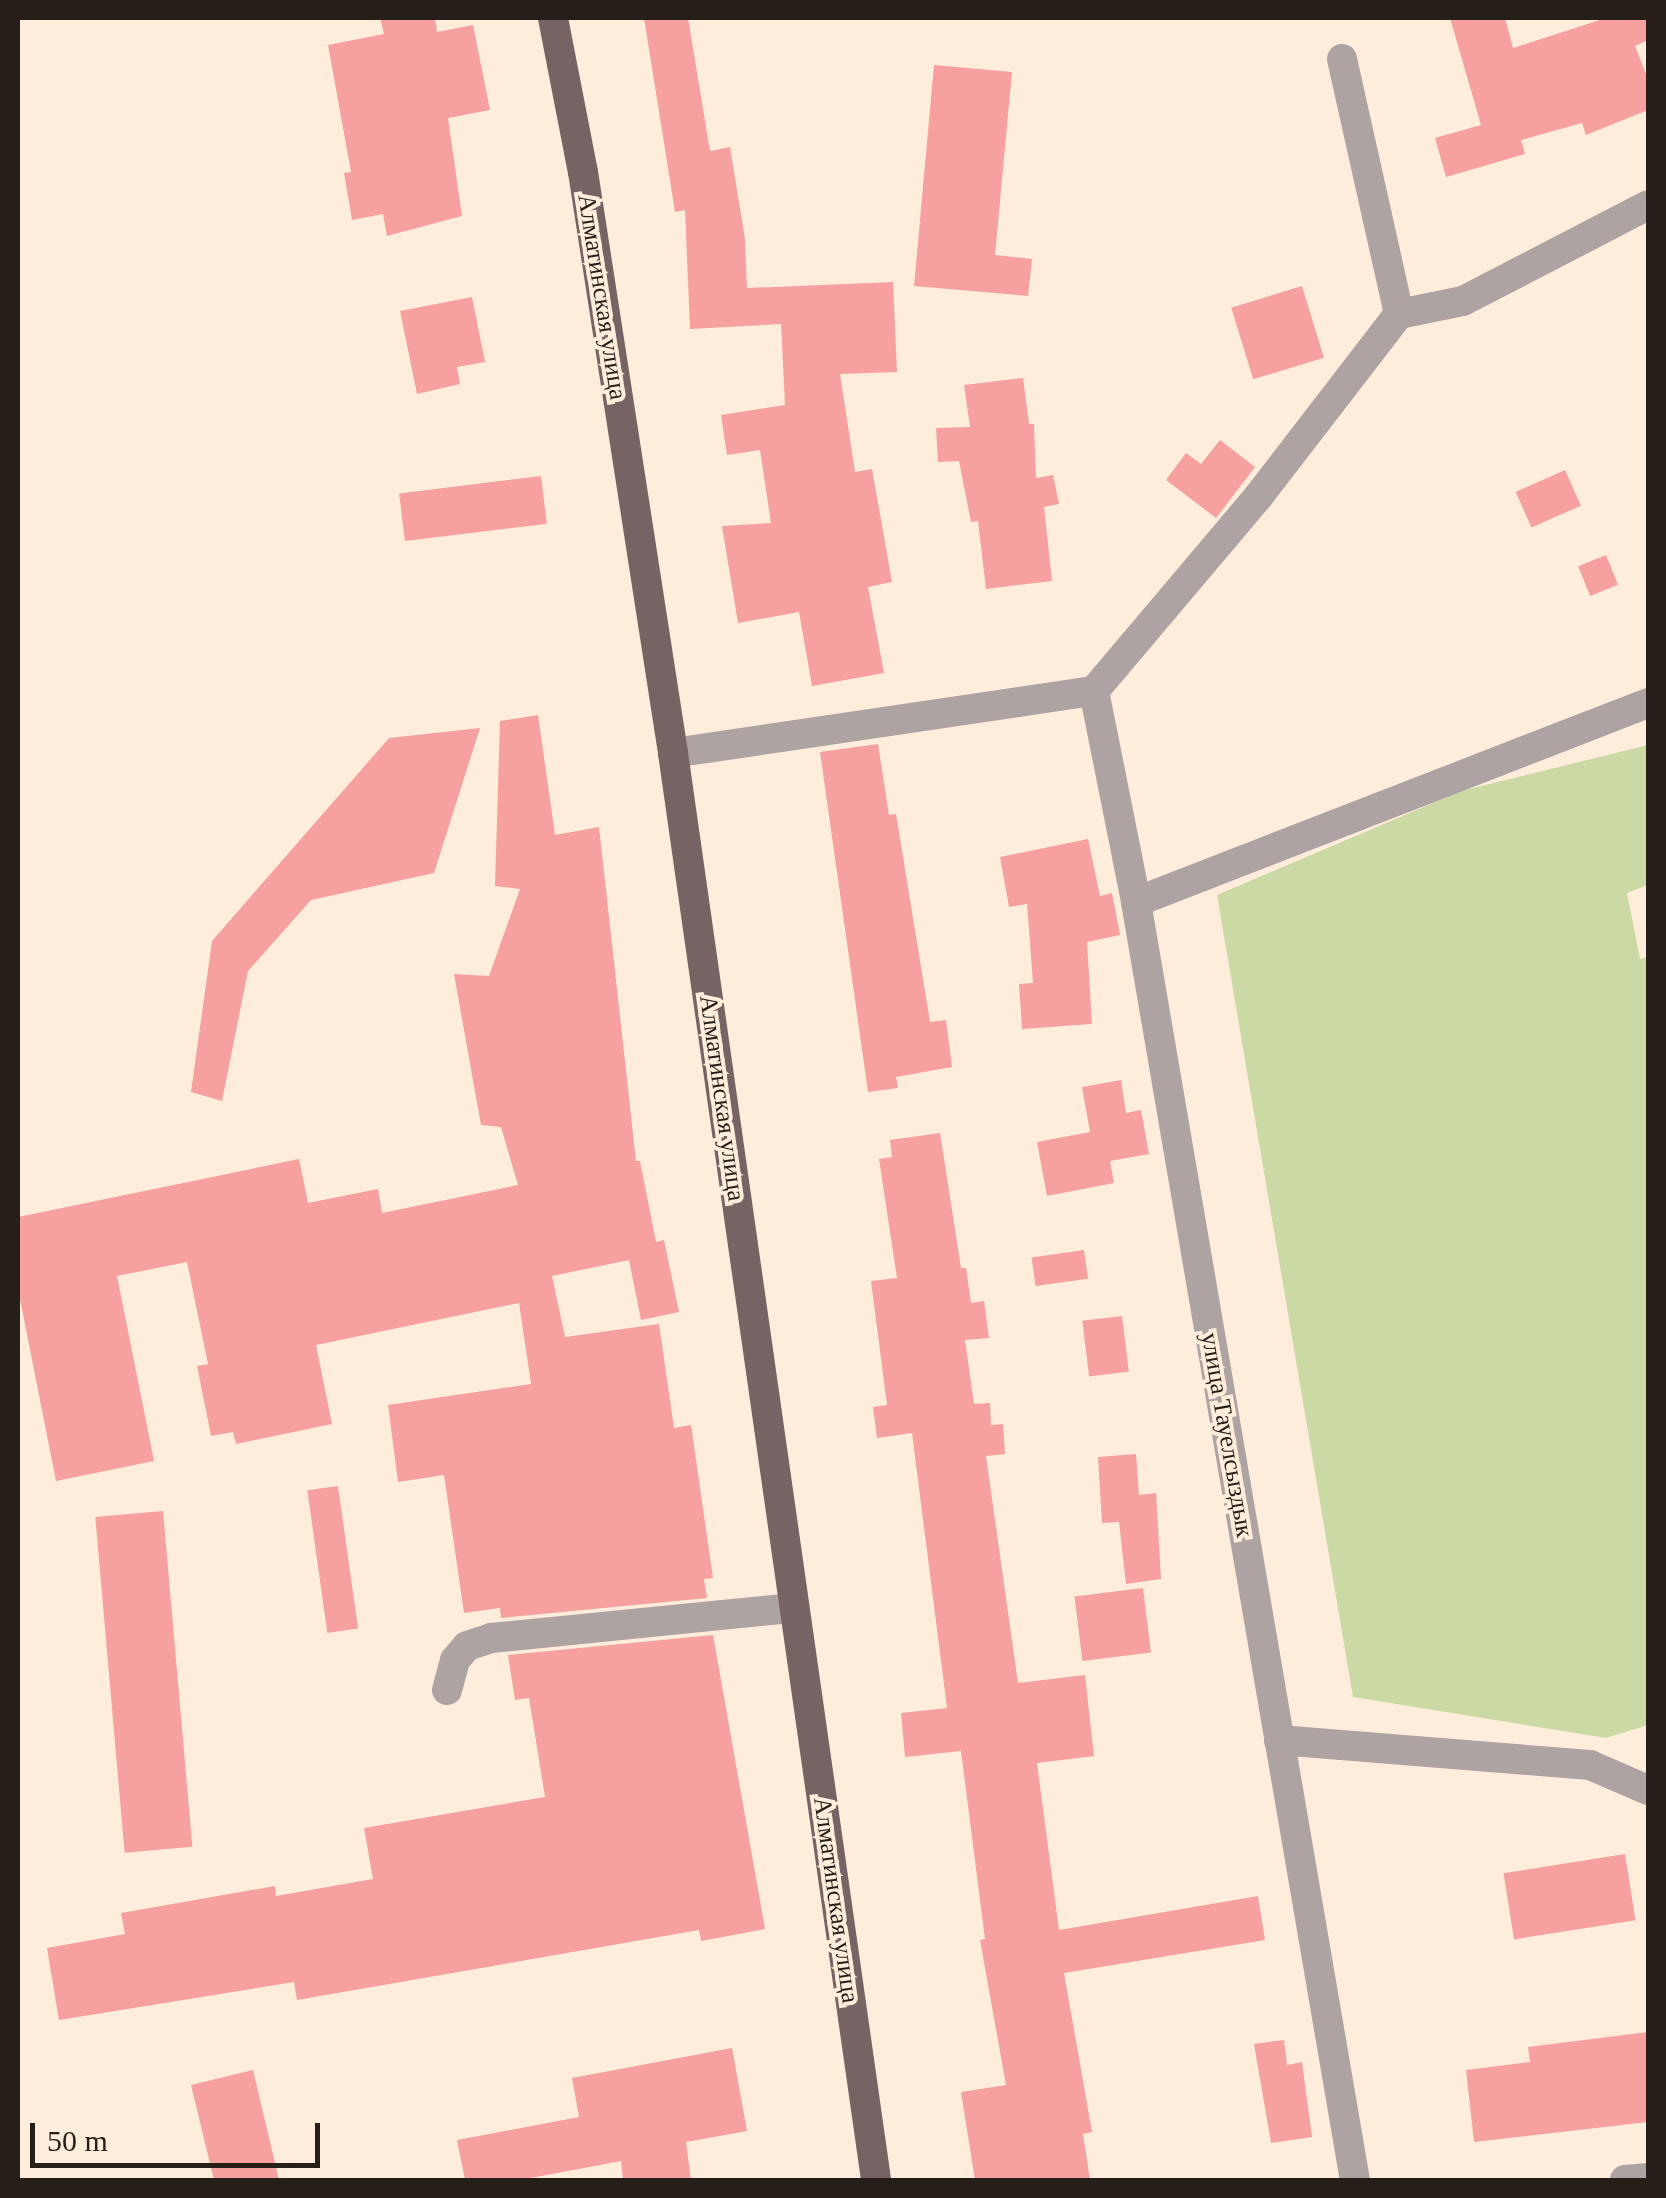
<!DOCTYPE html>
<html>
<head>
<meta charset="utf-8">
<style>
	body { margin:0 }
	#map { position:relative; width:1666px; height:2198px; overflow:hidden; background:#ffeddb; font-family:"Times New Roman",serif }
	div>[style] { position:absolute }
	.green>* { inset:0; background:#cbdaa4 }
	.building>* { inset:0; background:#f6a1a0; transform-origin:0 0 }
	.minor>* { height:30px; margin:-15px; padding:0 15px; transform-origin:15px; border-radius:15px; background:#aea3a3 }
	.major>* { height:30px; margin:-15px; padding:0 15px; transform-origin:15px; border-radius:15px; background:#776364 }
	span { translate:-50% -50%; white-space:nowrap; text-align:center; line-height:1.15; -webkit-text-stroke:8px #ffeddb; paint-order:stroke }
	.street-label { font-size:25px; color:#261f19 }
	.frame { position:absolute; inset:0; border:20px solid #261f19; pointer-events:none }
	.scale { position:absolute; left:30px; top:2123px; width:290px; height:45px; box-sizing:border-box; border:5px solid #261f19; border-top:0; padding-left:12px; font-size:30px; line-height:35px; white-space:nowrap; color:#261f19; -webkit-text-stroke:8px #ffeddb; paint-order:stroke }
</style>
</head>
<body>
<div id="map">
	<div class="green">
		<div style="clip-path:polygon(1648px 745px,1648px 885px,1627px 893px,1640px 959px,1648px 957px,1648px 1725px,1606px 1738px,1353px 1697px,1217px 895px,1461px 791px)"></div>
	</div>
	<div class="building">
		<div style="clip-path:polygon(380px 18px,435px 18px,437px 32px,473px 25px,490px 110px,448px 118px,462px 216px,387px 236px,383px 214px,352px 220px,344px 173px,351px 172px,328px 45px,384px 34px)"></div>
		<div style="clip-path:polygon(644px 18px,688px 18px,710px 151px,730px 147px,745px 239px,747px 288px,893px 282px,897px 372px,840px 374px,855px 472px,872px 469px,892px 582px,868px 587px,884px 673px,812px 686px,799px 612px,738px 623px,722px 526px,771px 523px,760px 450px,727px 455px,721px 415px,785px 405px,781px 324px,690px 329px,685px 210px,675px 212px)"></div>
		<div style="clip-path:polygon(1450px 18px,1505px 18px,1513px 48px,1606px 18px,1648px 18px,1648px 40px,1635px 46px,1648px 79px,1648px 110px,1586px 135px,1582px 123px,1521px 140px,1525px 154px,1446px 177px,1435px 138px,1481px 125px)"></div>
		<div style="clip-path:polygon(934px 65px,1012px 72px,995px 255px,1032px 259px,1028px 296px,914px 286px)"></div>
		<div style="left:1302px;top:286px;width:75px;height:74px;rotate:73deg"></div>
		<div style="clip-path:polygon(472px 297px,485px 362px,457px 367px,460px 384px,417px 394px,400px 311px)"></div>
		<div style="clip-path:polygon(1023px 378px,1029px 424px,1034px 424px,1036px 478px,1053px 475px,1059px 504px,1044px 507px,1052px 581px,986px 589px,978px 521px,971px 522px,959px 461px,938px 462px,936px 428px,970px 427px,964px 385px)"></div>
		<div style="clip-path:polygon(1220px 440px,1255px 467px,1216px 518px,1166px 480px,1186px 453px,1201px 464px)"></div>
		<div style="left:1565px;top:470px;width:39px;height:54px;rotate:66deg"></div>
		<div style="left:541px;top:476px;width:48px;height:143px;rotate:83deg"></div>
		<div style="left:1606px;top:555px;width:32px;height:30px;rotate:68deg"></div>
		<div style="clip-path:polygon(538px 715px,555px 835px,599px 827px,636px 1161px,640px 1161px,656px 1242px,664px 1240px,679px 1312px,641px 1320px,629px 1260px,552px 1276px,565px 1337px,659px 1324px,674px 1428px,691px 1425px,713px 1578px,704px 1579px,707px 1598px,501px 1618px,500px 1608px,464px 1613px,444px 1475px,398px 1482px,388px 1405px,531px 1384px,519px 1303px,316px 1345px,332px 1424px,236px 1444px,233px 1432px,211px 1436px,197px 1366px,208px 1364px,187px 1262px,117px 1276px,154px 1461px,56px 1481px,18px 1289px,18px 1217px,299px 1159px,308px 1203px,378px 1189px,382px 1213px,518px 1185px,501px 1127px,481px 1125px,454px 974px,489px 976px,520px 889px,495px 886px,500px 721px)"></div>
		<div style="clip-path:polygon(480px 728px,434px 873px,311px 900px,248px 971px,222px 1101px,191px 1092px,212px 941px,389px 738px)"></div>
		<div style="clip-path:polygon(878px 744px,889px 815px,896px 814px,930px 1022px,946px 1020px,952px 1067px,896px 1077px,898px 1088px,868px 1092px,820px 752px)"></div>
		<div style="clip-path:polygon(1088px 839px,1100px 896px,1112px 893px,1120px 935px,1087px 942px,1092px 1024px,1022px 1029px,1019px 984px,1033px 983px,1027px 904px,1009px 907px,1000px 857px)"></div>
		<div style="clip-path:polygon(1121px 1080px,1126px 1113px,1141px 1110px,1149px 1154px,1110px 1161px,1114px 1183px,1047px 1196px,1037px 1142px,1090px 1132px,1082px 1087px)"></div>
		<div style="clip-path:polygon(940px 1133px,961px 1268px,966px 1268px,971px 1303px,984px 1301px,989px 1338px,965px 1340px,974px 1404px,990px 1403px,991px 1425px,1003px 1424px,1005px 1454px,986px 1456px,1018px 1683px,1085px 1675px,1094px 1756px,1037px 1763px,1059px 1930px,1258px 1896px,1265px 1940px,1064px 1973px,1092px 2132px,1083px 2134px,1090px 2180px,975px 2180px,961px 2092px,1006px 2085px,980px 1940px,985px 1939px,961px 1751px,905px 1757px,901px 1713px,947px 1708px,912px 1433px,877px 1438px,873px 1407px,887px 1405px,871px 1281px,897px 1278px,879px 1159px,892px 1157px,890px 1140px)"></div>
		<div style="left:1084px;top:1250px;width:29px;height:53px;rotate:82deg"></div>
		<div style="left:1122px;top:1316px;width:56px;height:40px;rotate:83deg"></div>
		<div style="clip-path:polygon(1136px 1454px,1139px 1495px,1156px 1493px,1161px 1579px,1126px 1584px,1119px 1522px,1102px 1523px,1098px 1457px)"></div>
		<div style="left:338px;top:1486px;width:144px;height:31px;rotate:82deg"></div>
		<div style="left:163px;top:1511px;width:337px;height:68px;rotate:85deg"></div>
		<div style="left:1143px;top:1588px;width:65px;height:69px;rotate:83deg"></div>
		<div style="clip-path:polygon(713px 1635px,765px 1929px,701px 1941px,699px 1930px,297px 2000px,294px 1982px,59px 2020px,47px 1948px,125px 1934px,121px 1913px,275px 1886px,276px 1896px,373px 1879px,364px 1828px,545px 1797px,529px 1698px,515px 1700px,508px 1655px)"></div>
		<div style="left:1625px;top:1854px;width:67px;height:123px;rotate:81deg"></div>
		<div style="clip-path:polygon(1648px 2032px,1648px 2122px,1474px 2142px,1466px 2070px,1530px 2062px,1528px 2047px)"></div>
		<div style="clip-path:polygon(1284px 2040px,1287px 2065px,1302px 2062px,1312px 2137px,1271px 2143px,1254px 2044px)"></div>
		<div style="clip-path:polygon(732px 2048px,747px 2131px,686px 2142px,691px 2180px,623px 2180px,621px 2161px,520px 2180px,465px 2180px,457px 2140px,579px 2117px,572px 2078px)"></div>
		<div style="clip-path:polygon(253px 2070px,279px 2180px,214px 2180px,191px 2085px)"></div>
	</div>
	<div class="minor">
		<div style="left:1342px;top:59px;width:261px;rotate:77.4deg"></div>
		<div style="left:1094px;top:691px;width:215px;rotate:78.7deg"></div>
		<div style="left:1136px;top:902px;width:1297px;rotate:80.28deg"></div>
		<div style="left:673px;top:753px;width:426px;rotate:-8.4deg"></div>
		<div style="left:1094px;top:691px;width:254px;rotate:-49.8deg"></div>
		<div style="left:1258px;top:497px;width:231px;rotate:-52.4deg"></div>
		<div style="left:1399px;top:314px;width:65px;rotate:-11.5deg"></div>
		<div style="left:1463px;top:301px;width:208px;rotate:-27.4deg"></div>
		<div style="left:1136px;top:902px;width:549px;rotate:-21.24deg"></div>
		<div style="left:447px;top:1690px;width:31px;rotate:-75deg"></div>
		<div style="left:455px;top:1660px;width:18px;rotate:-49deg"></div>
		<div style="left:467px;top:1646px;width:25px;rotate:-18deg"></div>
		<div style="left:491px;top:1638px;width:304px;rotate:-5.7deg"></div>
		<div style="left:1279px;top:1740px;width:312px;rotate:4.6deg"></div>
		<div style="left:1590px;top:1765px;width:63px;rotate:23.3deg"></div>
		<div style="left:1625px;top:2180px;width:23px;rotate:-5deg"></div>
	</div>
	<div class="major">
		<div style="left:553px;top:18px;width:157px;rotate:79deg"></div>
		<div style="left:583px;top:172px;width:588px;rotate:81.19deg"></div>
		<div style="left:673px;top:753px;width:1441px;rotate:81.9deg"></div>
	</div>
	<div class="street-label">
		<span style="left:602px;top:297px;rotate:81deg">Алматинская улица</span>
		<span style="left:722px;top:1098px;rotate:82deg">Алматинская улица</span>
		<span style="left:1227px;top:1435px;rotate:80deg">улица Тауелсыздык</span>
		<span style="left:836px;top:1900px;rotate:82deg">Алматинская улица</span>
	</div>
	<div class="frame"></div>
	<div class="scale">50 m</div>
</div>
</body>
</html>
